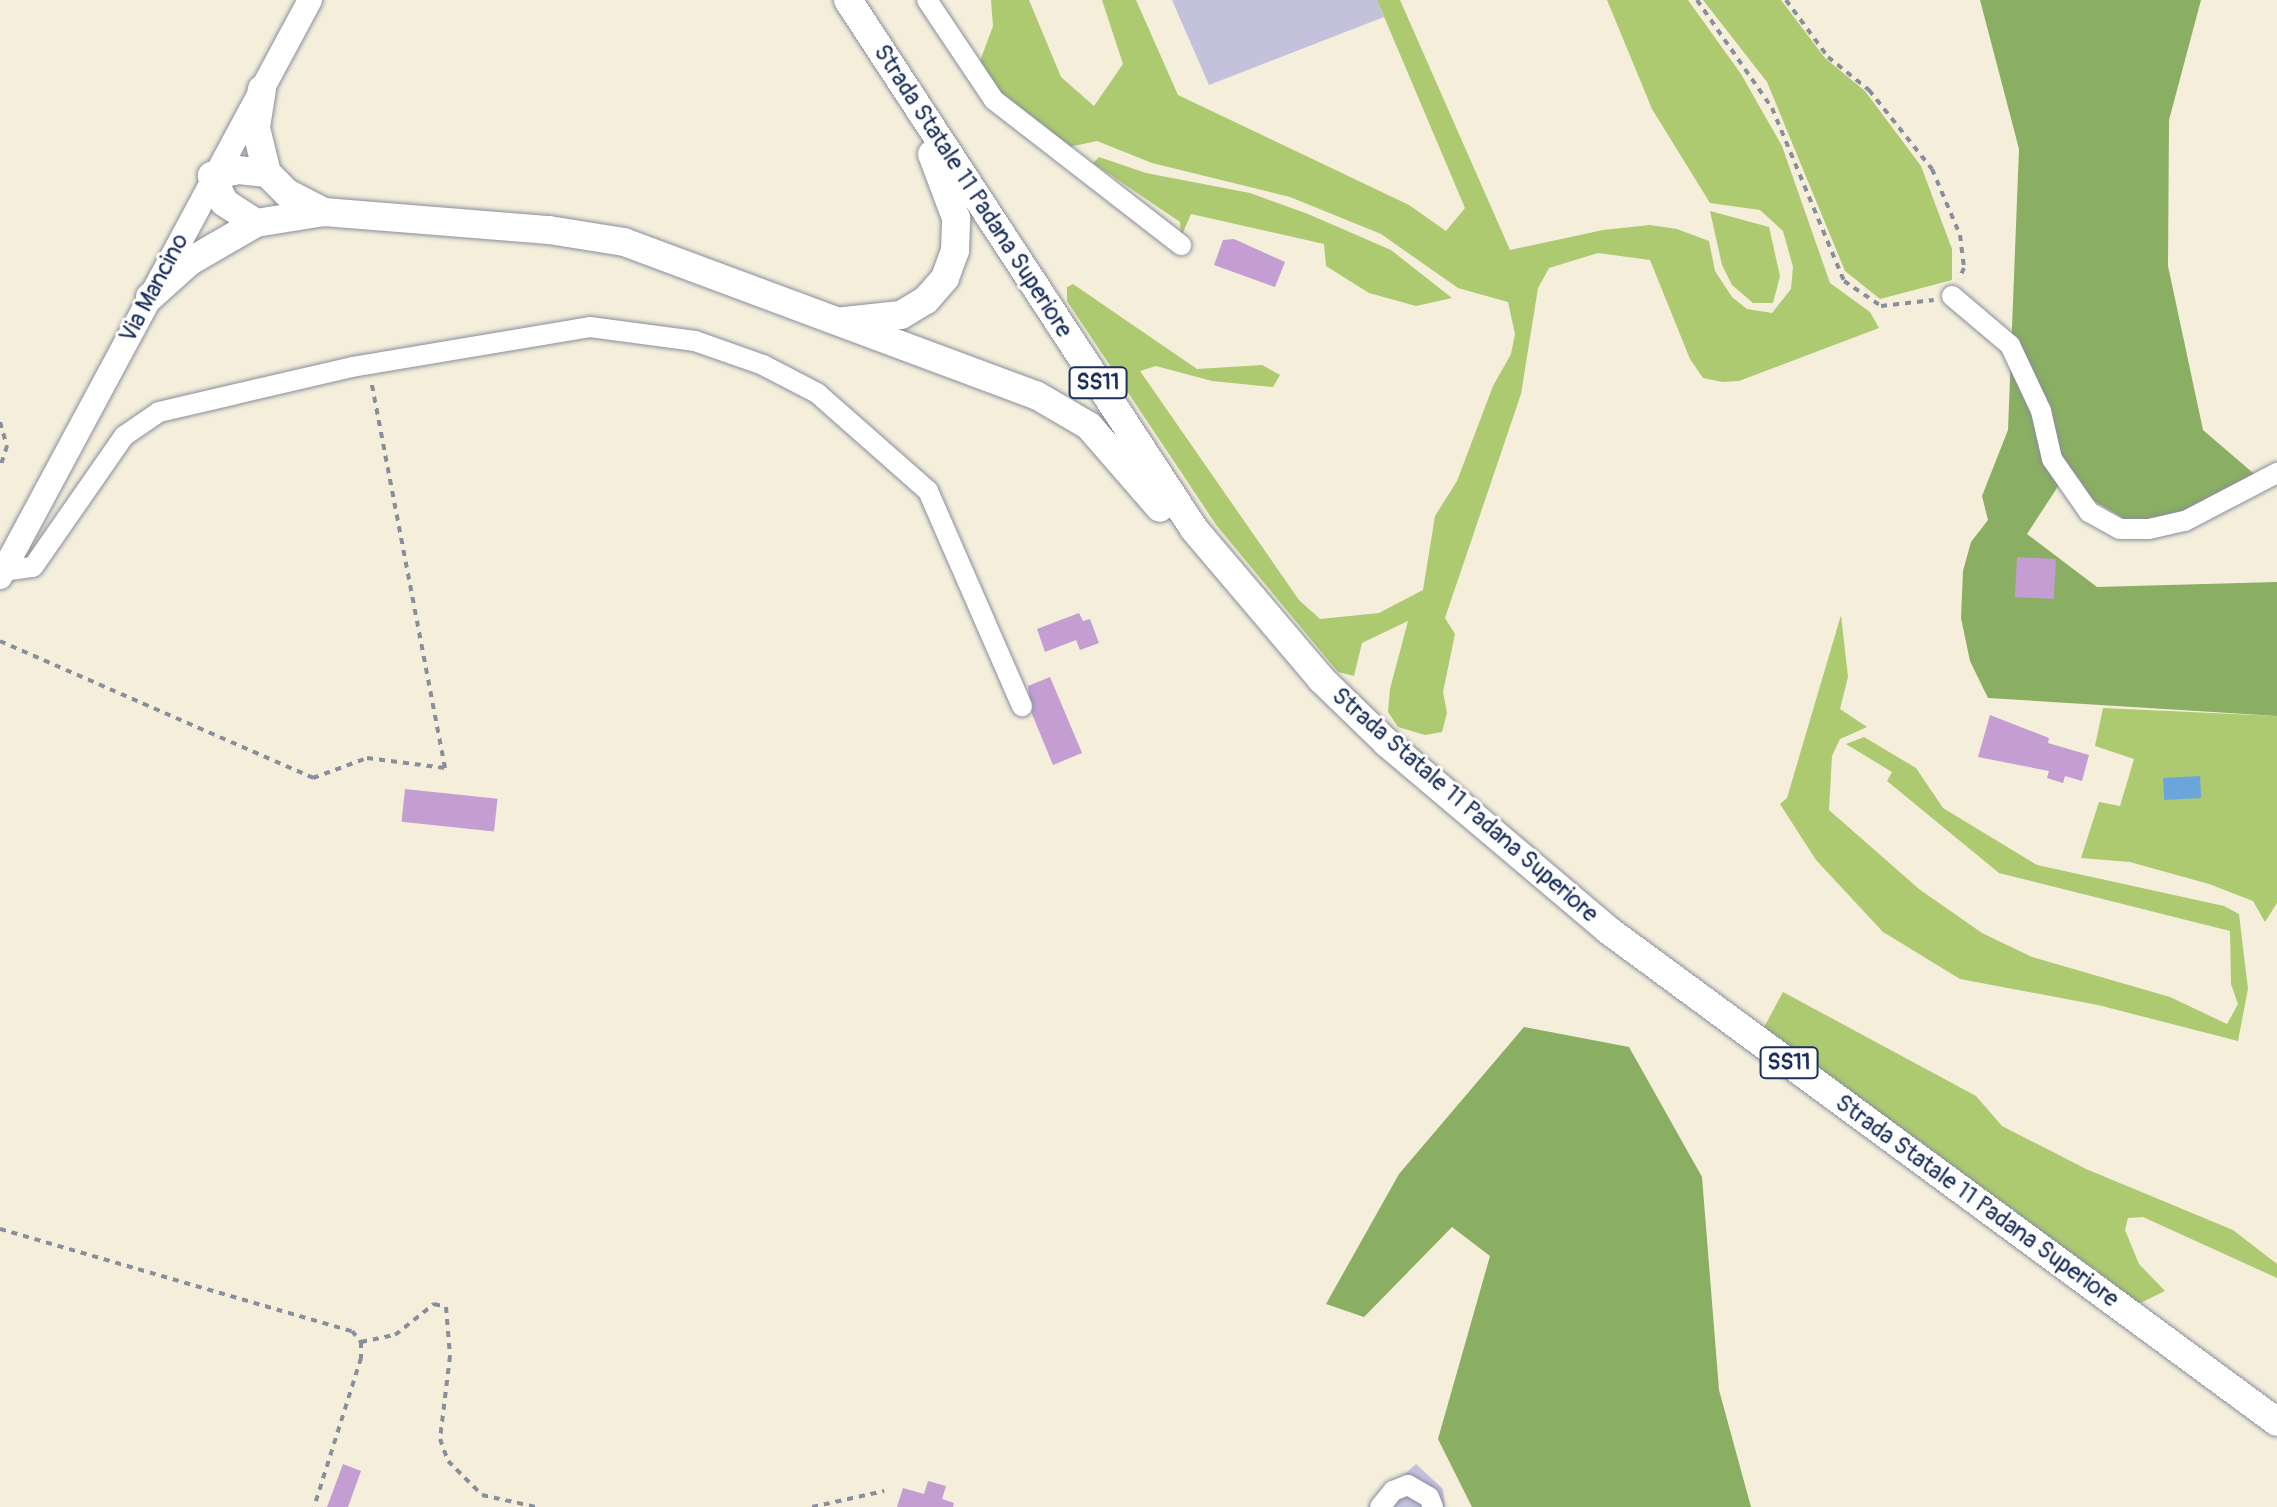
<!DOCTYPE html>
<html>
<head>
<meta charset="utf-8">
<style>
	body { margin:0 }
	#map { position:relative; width:2277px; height:1507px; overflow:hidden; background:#f4eedb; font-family:Pangolin,sans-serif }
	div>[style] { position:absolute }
	.industrial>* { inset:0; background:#c3c1dc }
	.green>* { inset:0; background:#adca70 }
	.forest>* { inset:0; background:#8aae62 }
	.water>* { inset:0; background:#6aa6db; transform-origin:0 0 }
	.building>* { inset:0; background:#c49ed2; transform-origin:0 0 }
	.path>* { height:4px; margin-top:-2px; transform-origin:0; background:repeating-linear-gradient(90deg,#888e9c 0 6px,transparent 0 12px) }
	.roads { filter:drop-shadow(0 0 2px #888e9c) drop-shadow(0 0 2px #888e9c) }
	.minor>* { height:20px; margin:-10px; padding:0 10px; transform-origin:10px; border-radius:10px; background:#fff }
	.major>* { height:24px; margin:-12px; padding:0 12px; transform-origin:12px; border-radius:12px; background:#fff }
	.highway>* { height:28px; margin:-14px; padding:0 14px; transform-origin:14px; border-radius:14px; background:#fff }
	span { translate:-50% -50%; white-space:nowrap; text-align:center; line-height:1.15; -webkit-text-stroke:6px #fff; paint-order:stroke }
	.shield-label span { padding:2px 6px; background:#fff; border:2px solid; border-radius:6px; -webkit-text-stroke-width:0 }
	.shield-label { font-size:22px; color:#1b2f5e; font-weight:700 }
	.street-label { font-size:24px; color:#1b2f5e }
</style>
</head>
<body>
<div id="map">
	<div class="industrial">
		<div style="clip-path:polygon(1172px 0,1377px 0,1384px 17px,1209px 85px)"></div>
		<div style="clip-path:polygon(1416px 1464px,1443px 1489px,1445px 1507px,1367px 1507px)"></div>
	</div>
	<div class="green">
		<div style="clip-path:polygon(991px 0,1029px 0,1061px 77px,1094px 106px,1123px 64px,1102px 0,1136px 0,1178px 95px,1409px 205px,1446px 231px,1465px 208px,1377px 0,1400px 0,1510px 250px,1603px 230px,1650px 225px,1677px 229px,1709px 241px,1715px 271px,1732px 297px,1747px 309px,1772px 313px,1791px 289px,1793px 267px,1783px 231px,1760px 210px,1710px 203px,1652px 109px,1607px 0,1688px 0,1741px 74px,1782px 146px,1830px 283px,1870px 312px,1879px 328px,1739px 381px,1722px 382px,1703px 378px,1690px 359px,1650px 260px,1598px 253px,1549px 268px,1538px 288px,1521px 394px,1445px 618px,1455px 634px,1443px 692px,1447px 713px,1442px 732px,1425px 735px,1398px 727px,1388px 712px,1390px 689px,1408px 621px,1362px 643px,1354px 676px,1338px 672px,1217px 526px,1067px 301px,1067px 287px,1073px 284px,1197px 369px,1262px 365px,1280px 375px,1273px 387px,1212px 381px,1156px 366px,1140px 371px,1299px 600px,1320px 619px,1379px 613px,1423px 590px,1435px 516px,1457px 481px,1493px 386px,1511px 354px,1515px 334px,1508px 302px,1458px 288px,1381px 234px,1290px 197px,1152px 163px,1097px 141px,1069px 147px,1002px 97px,980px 61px,993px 26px)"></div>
		<div style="clip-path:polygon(1703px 0,1781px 0,1825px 58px,1865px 91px,1921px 166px,1952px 249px,1952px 280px,1880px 299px,1845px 271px,1767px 82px)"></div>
		<div style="clip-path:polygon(1099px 157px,1146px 173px,1250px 193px,1308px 214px,1391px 250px,1452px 298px,1416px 306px,1369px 293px,1326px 266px,1324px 244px,1191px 214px,1181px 237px,1180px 222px,1093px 163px)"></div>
		<div style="clip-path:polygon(1710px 211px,1769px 227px,1780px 276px,1773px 303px,1753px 303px,1732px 285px,1722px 265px)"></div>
		<div style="clip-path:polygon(1841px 615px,1848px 677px,1840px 709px,1867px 727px,1840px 739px,1832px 756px,1829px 810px,1919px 889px,1982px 933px,2032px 957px,2170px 997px,2227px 1024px,2238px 1004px,2231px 984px,2230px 931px,1999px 873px,1887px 781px,1892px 772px,1846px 744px,1864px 737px,1916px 768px,1943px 808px,2037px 865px,2224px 906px,2239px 914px,2248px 989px,2238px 1041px,2098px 1005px,1960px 979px,1883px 932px,1816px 860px,1780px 804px,1787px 798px)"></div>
		<div style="clip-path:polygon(2103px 708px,2277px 716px,2277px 903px,2265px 922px,2253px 901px,2209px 884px,2130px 862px,2081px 858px,2099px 802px,2120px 806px,2134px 759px,2095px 746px)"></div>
		<div style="clip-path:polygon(1783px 992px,1976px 1096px,2002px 1126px,2086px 1169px,2233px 1230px,2277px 1264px,2277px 1278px,2143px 1217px,2128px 1218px,2125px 1230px,2139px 1264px,2165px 1291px,2132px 1307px,1761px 1033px)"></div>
	</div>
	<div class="forest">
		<div style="clip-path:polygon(1980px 0,2201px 0,2169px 120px,2168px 266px,2203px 430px,2260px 479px,2182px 516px,2133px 524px,2084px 495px,2068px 471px,2027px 534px,2097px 587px,2277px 582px,2277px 716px,1988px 698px,1970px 661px,1961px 618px,1963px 571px,1971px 542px,1988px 520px,1982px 496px,2008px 430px,2019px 149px)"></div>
		<div style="clip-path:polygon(1524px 1027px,1629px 1047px,1702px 1177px,1719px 1390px,1751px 1507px,1472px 1507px,1438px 1439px,1490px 1256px,1452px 1227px,1364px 1317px,1326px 1304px,1399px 1174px)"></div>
	</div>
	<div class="water">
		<div style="left:2200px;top:776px;width:22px;height:37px;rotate:87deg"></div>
	</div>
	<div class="building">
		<div style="clip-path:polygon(1234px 239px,1285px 262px,1275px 287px,1214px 265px,1223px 240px)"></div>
		<div style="left:2017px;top:557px;width:39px;height:40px;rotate:3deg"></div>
		<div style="clip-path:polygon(1079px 613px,1083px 621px,1090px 619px,1099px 643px,1080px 650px,1076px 640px,1045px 652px,1037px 629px)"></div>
		<div style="clip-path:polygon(1050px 677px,1082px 753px,1053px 765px,1032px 714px,1028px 686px)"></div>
		<div style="clip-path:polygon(1990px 715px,2049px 738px,2048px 743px,2089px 755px,2082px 781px,2065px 776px,2063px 783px,2047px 778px,2049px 771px,1978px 757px)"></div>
		<div style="left:405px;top:789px;width:93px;height:33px;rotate:6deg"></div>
		<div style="clip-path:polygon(343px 1464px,361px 1471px,348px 1507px,327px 1507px)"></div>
		<div style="clip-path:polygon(928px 1481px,946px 1486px,942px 1499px,954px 1503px,953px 1507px,897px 1507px,903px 1488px,924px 1494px)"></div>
	</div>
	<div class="path">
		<div style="left:1697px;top:0;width:131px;rotate:55.2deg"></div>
		<div style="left:1772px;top:108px;width:187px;rotate:67.4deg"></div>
		<div style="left:1844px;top:281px;width:45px;rotate:34deg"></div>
		<div style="left:1881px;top:306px;width:53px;rotate:-6.5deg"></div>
		<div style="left:1786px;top:0;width:71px;rotate:53.6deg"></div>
		<div style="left:1828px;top:57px;width:53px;rotate:38.8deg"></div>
		<div style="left:1869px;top:90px;width:101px;rotate:51.4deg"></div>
		<div style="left:1932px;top:169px;width:72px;rotate:67deg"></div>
		<div style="left:1960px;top:235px;width:33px;rotate:83deg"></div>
		<div style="left:1964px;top:268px;width:12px;rotate:114deg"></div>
		<div style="left:0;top:422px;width:25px;rotate:74deg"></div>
		<div style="left:7px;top:446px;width:23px;rotate:108deg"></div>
		<div style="left:0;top:641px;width:342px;rotate:23.6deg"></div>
		<div style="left:313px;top:778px;width:58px;rotate:-20.3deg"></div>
		<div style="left:367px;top:758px;width:79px;rotate:7.3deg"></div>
		<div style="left:445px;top:768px;width:391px;rotate:-100.8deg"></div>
		<div style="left:0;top:1229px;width:366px;rotate:16.2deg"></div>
		<div style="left:352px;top:1331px;width:14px;rotate:51deg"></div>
		<div style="left:361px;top:1342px;width:16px;rotate:90deg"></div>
		<div style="left:361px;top:1358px;width:156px;rotate:107.5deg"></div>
		<div style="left:361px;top:1342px;width:35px;rotate:-12deg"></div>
		<div style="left:395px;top:1335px;width:50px;rotate:-38.5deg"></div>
		<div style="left:434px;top:1304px;width:12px;rotate:14deg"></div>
		<div style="left:446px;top:1307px;width:49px;rotate:85.3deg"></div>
		<div style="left:450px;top:1356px;width:84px;rotate:96.9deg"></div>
		<div style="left:440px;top:1439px;width:23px;rotate:70deg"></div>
		<div style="left:448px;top:1461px;width:48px;rotate:45deg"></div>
		<div style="left:482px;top:1495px;width:55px;rotate:12.5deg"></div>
		<div style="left:812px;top:1507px;width:74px;rotate:-12.5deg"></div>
	</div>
	<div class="roads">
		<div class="minor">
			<div style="left:927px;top:0;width:120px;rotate:56.2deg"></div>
			<div style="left:994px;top:100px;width:237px;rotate:37.8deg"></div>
			<div style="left:1952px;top:296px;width:76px;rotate:40.2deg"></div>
			<div style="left:2010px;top:345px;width:73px;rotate:64.8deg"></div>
			<div style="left:2041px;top:411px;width:49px;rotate:77.1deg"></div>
			<div style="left:2052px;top:459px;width:65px;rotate:55.1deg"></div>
			<div style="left:2089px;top:512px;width:35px;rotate:29deg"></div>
			<div style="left:2120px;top:529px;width:29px"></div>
			<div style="left:2149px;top:529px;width:37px;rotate:-13deg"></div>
			<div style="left:2185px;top:521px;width:104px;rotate:-27.6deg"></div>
			<div style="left:3px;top:571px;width:30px;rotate:-8deg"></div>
			<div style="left:33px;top:567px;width:160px;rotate:-55.2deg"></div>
			<div style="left:124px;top:436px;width:42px;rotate:-34.4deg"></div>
			<div style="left:159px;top:412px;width:198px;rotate:-13.1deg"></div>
			<div style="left:352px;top:367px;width:241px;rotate:-9.5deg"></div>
			<div style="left:590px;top:327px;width:106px;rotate:7.6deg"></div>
			<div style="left:695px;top:341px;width:72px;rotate:19.4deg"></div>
			<div style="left:763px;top:365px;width:61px;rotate:27.4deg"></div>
			<div style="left:817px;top:393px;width:148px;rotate:41.4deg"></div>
			<div style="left:928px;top:491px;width:235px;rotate:66.4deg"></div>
			<div style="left:1380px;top:1507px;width:21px;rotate:-51deg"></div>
			<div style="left:1393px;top:1491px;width:16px;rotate:-22deg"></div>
			<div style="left:1408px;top:1485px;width:24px;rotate:30deg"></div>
			<div style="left:1429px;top:1497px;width:11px;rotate:68deg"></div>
		</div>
		<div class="major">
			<div style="left:0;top:577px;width:655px;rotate:-61.75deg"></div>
		</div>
		<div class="highway">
			<div style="left:848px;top:0;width:632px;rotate:56.81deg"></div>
			<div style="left:1194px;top:529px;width:197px;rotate:49.7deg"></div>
			<div style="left:1321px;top:679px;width:92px;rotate:44.1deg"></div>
			<div style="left:1387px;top:743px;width:289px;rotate:40.2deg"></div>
			<div style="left:1608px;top:930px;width:830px;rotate:36.33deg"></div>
			<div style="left:262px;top:89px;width:39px;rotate:99deg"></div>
			<div style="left:256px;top:128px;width:46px;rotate:76.3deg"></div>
			<div style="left:267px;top:173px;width:28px;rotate:45deg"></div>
			<div style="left:287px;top:193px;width:42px;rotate:27.2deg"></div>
			<div style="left:256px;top:223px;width:38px;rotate:-147deg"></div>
			<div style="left:224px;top:202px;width:29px;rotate:-115deg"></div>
			<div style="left:212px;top:176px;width:26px;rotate:-13deg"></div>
			<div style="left:237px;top:170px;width:30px;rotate:6deg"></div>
			<div style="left:150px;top:297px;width:52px;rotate:-41.9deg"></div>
			<div style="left:189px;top:262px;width:78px;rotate:-30.2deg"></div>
			<div style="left:256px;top:223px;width:69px;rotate:-9.2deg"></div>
			<div style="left:324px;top:212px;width:226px;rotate:4.6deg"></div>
			<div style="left:549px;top:230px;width:76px;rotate:9.1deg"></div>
			<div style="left:624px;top:242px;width:439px;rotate:20.4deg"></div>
			<div style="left:1036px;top:395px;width:61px;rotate:30.3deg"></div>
			<div style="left:1089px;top:426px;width:108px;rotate:49.1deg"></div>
			<div style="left:844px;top:321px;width:57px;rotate:-6deg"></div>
			<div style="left:901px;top:315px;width:29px;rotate:-31deg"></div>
			<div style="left:926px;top:300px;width:29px;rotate:-49deg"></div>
			<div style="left:945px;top:278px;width:29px;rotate:-70deg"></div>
			<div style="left:955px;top:251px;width:33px;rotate:-88deg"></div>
			<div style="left:956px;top:218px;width:68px;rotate:-110.6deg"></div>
		</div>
	</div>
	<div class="shield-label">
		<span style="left:1098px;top:383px">SS11</span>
		<span style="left:1789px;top:1063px">SS11</span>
	</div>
	<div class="street-label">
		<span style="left:973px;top:191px;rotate:57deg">Strada Statale 11 Padana Superiore</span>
		<span style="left:154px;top:288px;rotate:-62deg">Via Mancino</span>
		<span style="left:1465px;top:805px;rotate:41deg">Strada Statale 11 Padana Superiore</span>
		<span style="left:1977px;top:1201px;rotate:36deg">Strada Statale 11 Padana Superiore</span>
	</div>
</div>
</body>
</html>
